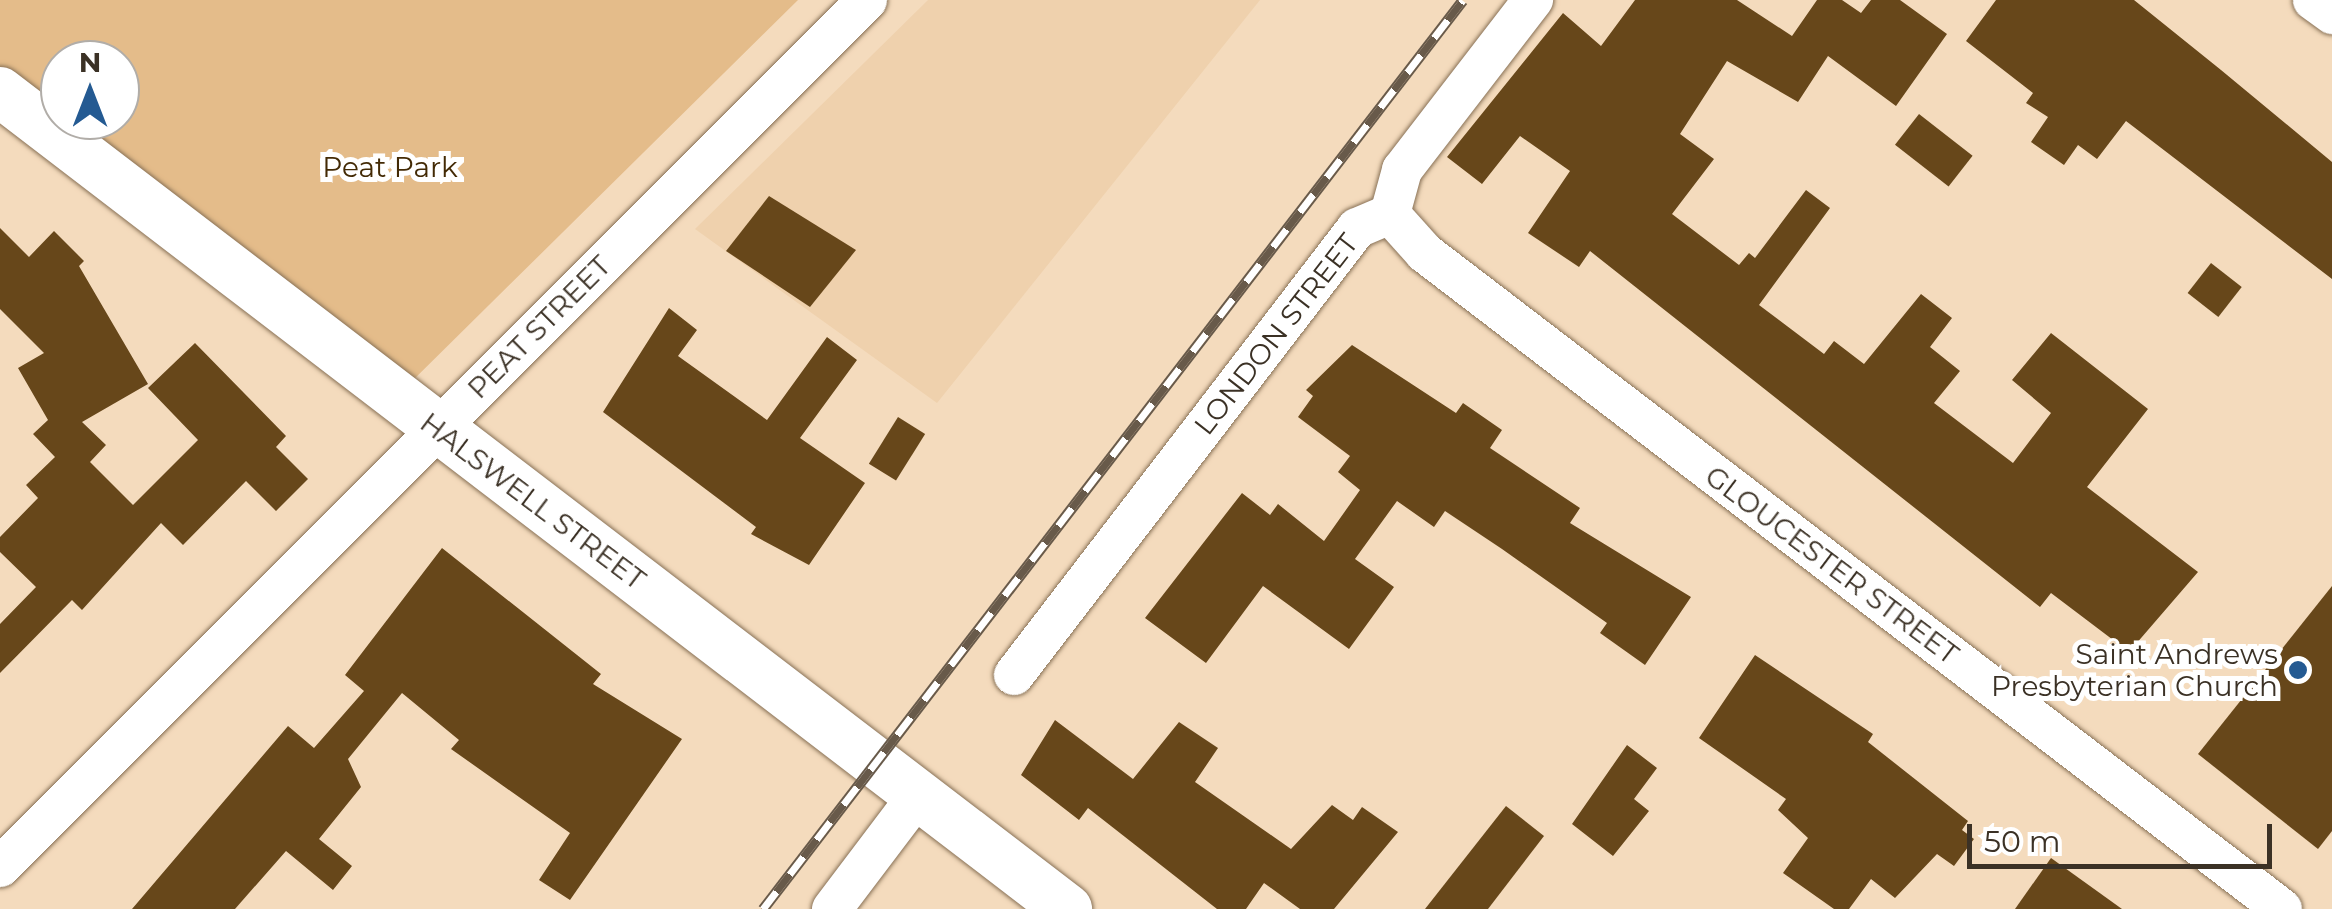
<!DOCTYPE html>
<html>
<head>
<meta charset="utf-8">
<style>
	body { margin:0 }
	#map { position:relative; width:2332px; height:909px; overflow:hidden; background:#f4dbbd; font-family:Montserrat,sans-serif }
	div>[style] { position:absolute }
	.built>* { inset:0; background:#efd1ad }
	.green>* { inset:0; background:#e4bc8a }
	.building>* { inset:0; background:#67471a; transform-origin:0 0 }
	.roads { filter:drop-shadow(0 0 2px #887156) drop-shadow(0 0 2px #887156) }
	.minor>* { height:40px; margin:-20px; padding:0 20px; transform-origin:20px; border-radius:20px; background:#fff }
	.tertiary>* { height:50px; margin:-25px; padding:0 25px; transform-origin:25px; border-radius:25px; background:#fff }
	.rail>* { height:11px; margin-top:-5.5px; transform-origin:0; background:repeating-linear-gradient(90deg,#fff 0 22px,#685a4a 0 44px); box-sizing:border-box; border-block:2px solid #685a4a }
	.dots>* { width:28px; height:28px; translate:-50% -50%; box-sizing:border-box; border:5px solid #fff; border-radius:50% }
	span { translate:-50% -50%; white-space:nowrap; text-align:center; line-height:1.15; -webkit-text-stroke:10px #fff; paint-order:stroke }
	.park-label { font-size:28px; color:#432a05 }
	.street-label { font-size:28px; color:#3b3125 }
	.poi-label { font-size:28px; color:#3b3125 }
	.right { translate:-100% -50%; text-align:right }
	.north { position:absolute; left:40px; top:40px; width:100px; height:100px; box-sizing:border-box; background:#fff; border:2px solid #b1ada8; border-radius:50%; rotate:0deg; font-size:28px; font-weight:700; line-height:40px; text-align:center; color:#3b3125 }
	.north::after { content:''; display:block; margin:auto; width:35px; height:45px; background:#245a92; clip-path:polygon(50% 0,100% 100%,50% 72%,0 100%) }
	.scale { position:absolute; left:1967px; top:824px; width:305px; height:45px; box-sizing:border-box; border:5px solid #3b3125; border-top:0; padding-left:12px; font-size:30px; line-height:35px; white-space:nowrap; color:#3b3125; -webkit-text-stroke:8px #fff; paint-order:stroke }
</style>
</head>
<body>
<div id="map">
	<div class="built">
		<div style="clip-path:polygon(928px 0,1260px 0,937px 403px,695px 229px)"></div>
	</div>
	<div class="green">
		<div style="clip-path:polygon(evenodd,0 0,798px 0,403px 390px,0 79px,0 0,60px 60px,120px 60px,120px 120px,60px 120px,60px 60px)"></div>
	</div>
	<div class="building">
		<div style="clip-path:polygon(1635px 0,1737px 0,1792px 36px,1817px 0,1842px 0,1861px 13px,1871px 0,1900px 0,1947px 34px,1896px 106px,1828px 56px,1798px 102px,1727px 61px,1680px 134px,1714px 159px,1672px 214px,1739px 265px,1749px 253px,1755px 258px,1806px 190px,1830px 208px,1759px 305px,1824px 354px,1834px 341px,1864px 364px,1921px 294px,1952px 318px,1930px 347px,1960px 371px,1934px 403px,2013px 463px,2051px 413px,2012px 380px,2051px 333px,2148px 409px,2087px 487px,2198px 572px,2129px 652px,2051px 593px,2040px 607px,1590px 251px,1579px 267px,1528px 233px,1570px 171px,1520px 136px,1482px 184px,1447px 157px,1563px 13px,1601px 46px)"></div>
		<div style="clip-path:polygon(1996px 0,2134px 0,2221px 70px,2332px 162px,2332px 279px,2126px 121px,2097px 159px,2078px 145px,2064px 165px,2031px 142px,2048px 117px,2026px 103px,2033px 93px,1966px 41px)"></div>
		<div style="left:1919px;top:114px;width:68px;height:39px;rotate:38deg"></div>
		<div style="clip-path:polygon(769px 196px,856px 250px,810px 307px,726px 251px)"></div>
		<div style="clip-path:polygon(0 228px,29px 257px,54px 231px,84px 261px,79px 266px,148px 384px,82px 422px,106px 445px,90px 462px,133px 505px,198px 440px,148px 388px,195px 343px,286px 436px,276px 447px,308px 479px,276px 511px,246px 481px,183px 545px,161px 523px,82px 610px,72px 600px,0 673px,0 624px,36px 587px,0 552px,0 537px,38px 498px,26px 485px,55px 457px,33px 434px,48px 420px,18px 368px,44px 353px,0 309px)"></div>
		<div style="left:2211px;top:263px;width:39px;height:38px;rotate:38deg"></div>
		<div style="clip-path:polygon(669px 308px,697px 330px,678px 356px,767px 420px,827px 337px,857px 360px,800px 438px,865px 483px,809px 565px,751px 534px,756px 527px,603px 412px)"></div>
		<div style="clip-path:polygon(1352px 345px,1456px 413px,1463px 403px,1502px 430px,1490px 448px,1580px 508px,1570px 523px,1691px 597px,1645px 665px,1600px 633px,1607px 623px,1502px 549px,1445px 511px,1434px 527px,1397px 501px,1355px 559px,1394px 587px,1349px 649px,1263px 586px,1206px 663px,1145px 618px,1242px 493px,1270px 515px,1278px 504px,1324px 541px,1360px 490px,1338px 472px,1350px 456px,1298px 417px,1313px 396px,1306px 390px)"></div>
		<div style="left:898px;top:417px;width:32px;height:55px;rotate:32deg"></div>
		<div style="clip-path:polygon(442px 548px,601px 674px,593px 684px,682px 739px,570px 900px,539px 880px,570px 833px,451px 749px,459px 740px,402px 693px,348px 759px,361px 787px,319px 839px,352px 866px,333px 890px,286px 851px,235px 909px,132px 909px,288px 726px,314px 748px,364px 691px,345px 675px)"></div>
		<div style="clip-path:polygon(2332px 586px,2332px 831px,2318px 849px,2198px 754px)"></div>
		<div style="clip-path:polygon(1755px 655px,1873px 734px,1868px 742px,1968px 821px,1962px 830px,1974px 839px,1954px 866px,1937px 854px,1895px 898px,1871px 879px,1849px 909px,1834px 909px,1783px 873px,1808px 838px,1778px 810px,1786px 799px,1699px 738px)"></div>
		<div style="clip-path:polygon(1055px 720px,1133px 779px,1179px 722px,1218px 748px,1195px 782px,1291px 849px,1332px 805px,1353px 820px,1362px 807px,1398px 832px,1334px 909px,1300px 909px,1264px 883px,1246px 909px,1217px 909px,1088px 808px,1079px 820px,1021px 775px)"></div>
		<div style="clip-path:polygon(1627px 745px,1657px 768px,1634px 799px,1649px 811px,1613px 856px,1572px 824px)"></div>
		<div style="clip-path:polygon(1506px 806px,1544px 836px,1488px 909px,1425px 909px)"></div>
		<div style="clip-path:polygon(2051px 858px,2122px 909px,2015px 909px)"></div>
	</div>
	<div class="roads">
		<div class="minor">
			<div style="left:2313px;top:0;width:24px;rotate:36deg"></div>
			<div style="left:1390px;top:214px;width:52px;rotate:48.1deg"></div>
			<div style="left:1425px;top:253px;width:1079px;rotate:37.43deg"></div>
			<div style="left:1390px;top:214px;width:46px;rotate:-74.7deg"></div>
			<div style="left:1402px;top:170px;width:215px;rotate:-52.4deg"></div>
			<div style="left:1014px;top:675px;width:563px;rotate:-52.5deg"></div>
			<div style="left:1357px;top:228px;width:36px;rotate:-23deg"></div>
			<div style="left:0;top:867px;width:1226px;rotate:-45deg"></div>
			<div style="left:832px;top:909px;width:144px;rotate:-52.9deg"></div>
		</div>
		<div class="tertiary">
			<div style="left:0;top:92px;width:1344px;rotate:37.44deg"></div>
		</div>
	</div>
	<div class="rail">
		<div style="left:763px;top:909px;width:1147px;rotate:-52.4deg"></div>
	</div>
	<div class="dots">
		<div style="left:2298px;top:670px;background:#245a92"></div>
	</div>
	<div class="park-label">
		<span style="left:390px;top:167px">Peat Park</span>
	</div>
	<div class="street-label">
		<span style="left:539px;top:327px;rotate:-45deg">PEAT STREET</span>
		<span style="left:1276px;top:334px;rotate:-52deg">LONDON STREET</span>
		<span style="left:533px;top:501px;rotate:37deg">HALSWELL STREET</span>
		<span style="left:1832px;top:565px;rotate:37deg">GLOUCESTER STREET</span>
	</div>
	<div class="poi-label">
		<span class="right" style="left:2278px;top:670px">Saint Andrews<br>Presbyterian Church</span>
	</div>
	<div class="north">N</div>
	<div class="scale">50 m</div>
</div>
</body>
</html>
